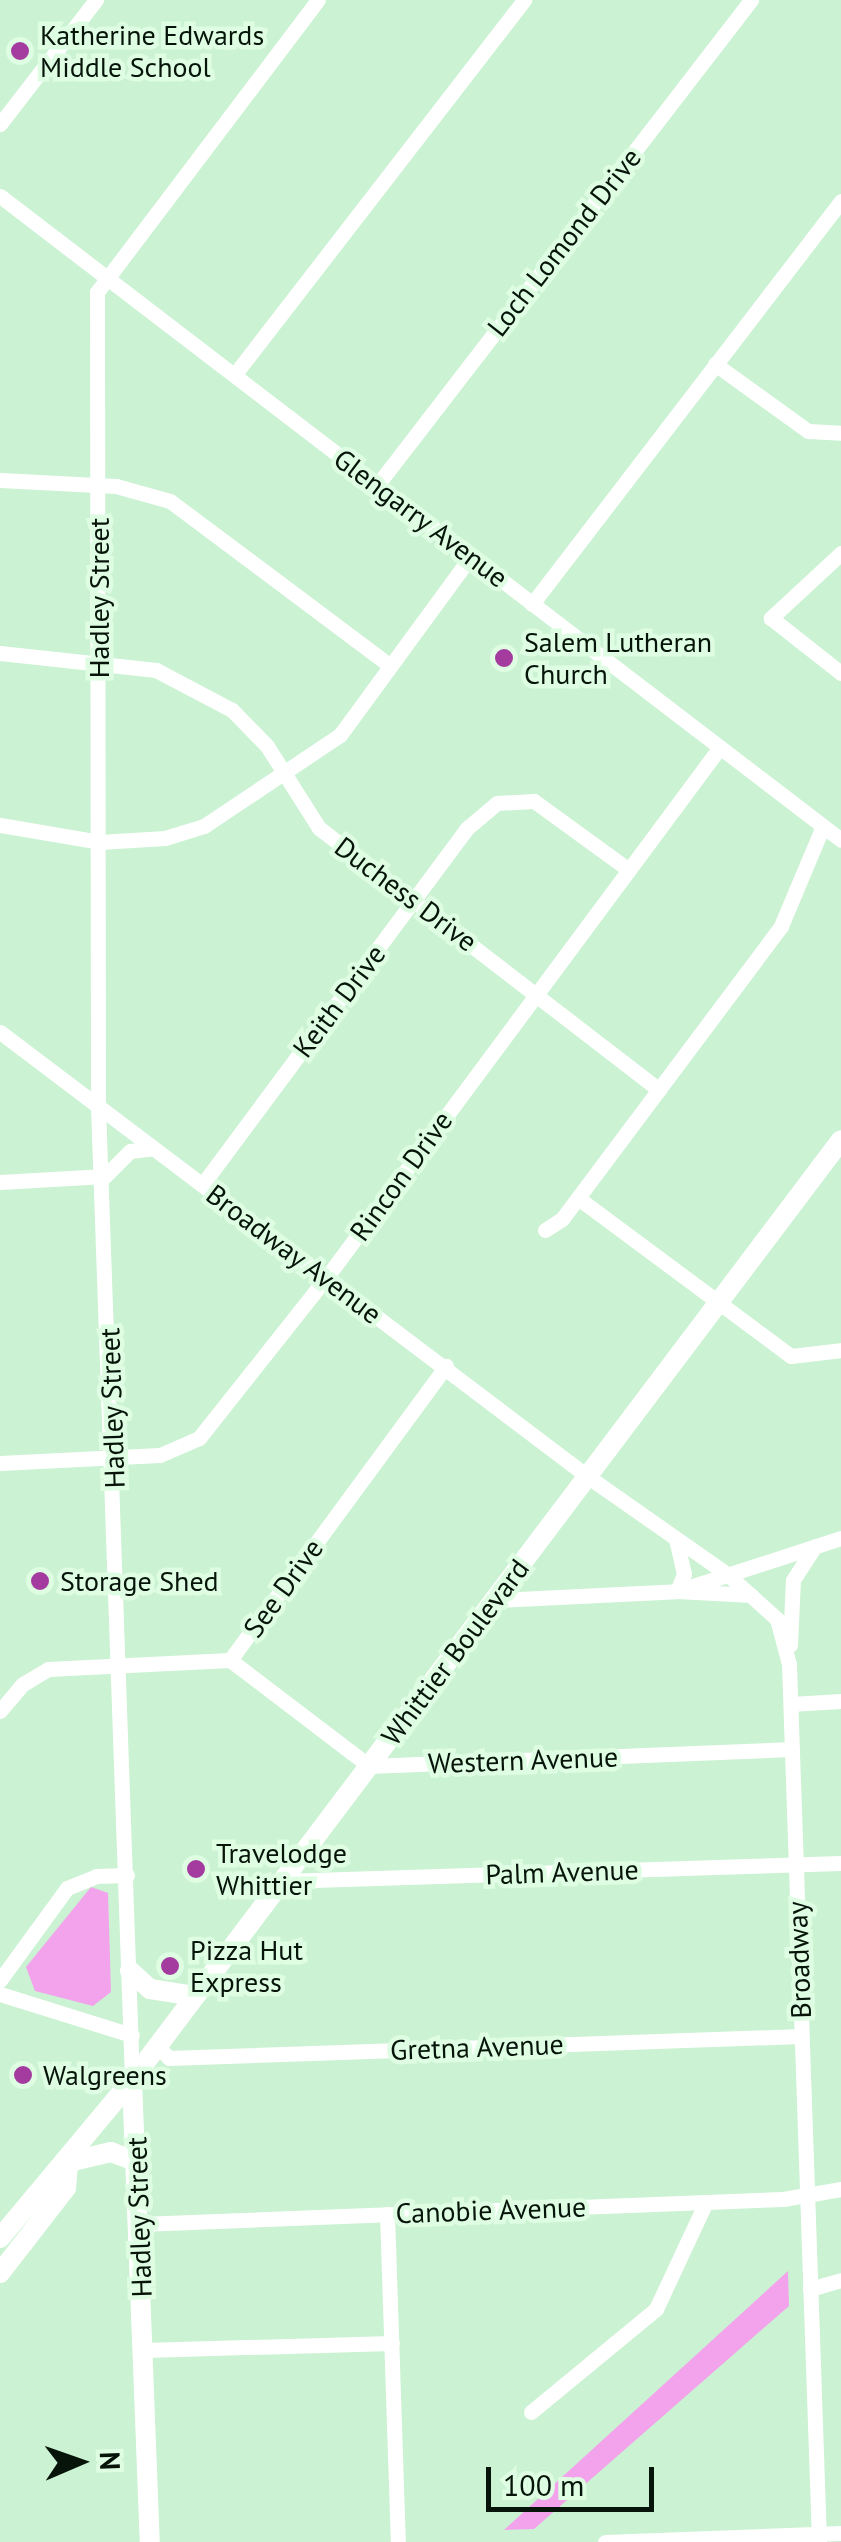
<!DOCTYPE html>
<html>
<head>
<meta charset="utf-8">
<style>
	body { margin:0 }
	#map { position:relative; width:841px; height:2542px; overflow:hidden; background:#cbf2d2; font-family:"PT Sans",sans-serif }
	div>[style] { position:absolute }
	.green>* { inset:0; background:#f3a3eb }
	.minor>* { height:15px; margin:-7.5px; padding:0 7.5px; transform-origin:7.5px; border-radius:7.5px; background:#fff }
	.major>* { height:20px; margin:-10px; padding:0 10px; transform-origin:10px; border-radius:10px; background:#fff }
	.dots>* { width:28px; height:28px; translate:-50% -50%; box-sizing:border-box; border:5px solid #defde3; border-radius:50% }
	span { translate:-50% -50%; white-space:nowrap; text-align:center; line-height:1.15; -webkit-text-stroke:9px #defde3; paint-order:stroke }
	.poi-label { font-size:28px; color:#061409 }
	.left { translate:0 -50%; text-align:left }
	.street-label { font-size:28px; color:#061409 }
	.north { position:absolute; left:30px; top:2412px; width:100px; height:100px; -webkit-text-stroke:8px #defde3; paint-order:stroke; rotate:88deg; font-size:28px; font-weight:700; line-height:40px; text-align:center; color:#061409 }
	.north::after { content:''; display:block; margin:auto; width:35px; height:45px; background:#061409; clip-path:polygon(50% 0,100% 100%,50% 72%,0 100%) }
	.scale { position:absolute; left:486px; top:2467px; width:168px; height:45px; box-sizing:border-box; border:5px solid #061409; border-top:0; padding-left:12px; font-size:30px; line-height:35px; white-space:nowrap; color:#061409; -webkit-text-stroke:8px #defde3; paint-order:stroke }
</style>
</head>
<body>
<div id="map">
	<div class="green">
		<div style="clip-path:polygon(91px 1887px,108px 1893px,111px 1992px,93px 2006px,35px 1991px,26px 1967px)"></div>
		<div style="clip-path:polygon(788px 2271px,789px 2306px,534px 2529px,504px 2530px)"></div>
	</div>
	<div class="minor">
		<div style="left:0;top:124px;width:157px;rotate:-52.3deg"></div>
		<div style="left:0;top:196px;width:1059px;rotate:37.44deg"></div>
		<div style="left:715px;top:364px;width:115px;rotate:35.8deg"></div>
		<div style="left:808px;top:431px;width:33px;rotate:3deg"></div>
		<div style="left:235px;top:374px;width:473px;rotate:-52.3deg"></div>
		<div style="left:0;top:480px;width:116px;rotate:3deg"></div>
		<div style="left:116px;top:486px;width:56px;rotate:15.5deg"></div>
		<div style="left:170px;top:501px;width:274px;rotate:36.8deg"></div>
		<div style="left:378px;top:484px;width:611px;rotate:-52.38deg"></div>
		<div style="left:841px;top:553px;width:96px;rotate:137.1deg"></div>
		<div style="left:771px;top:618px;width:89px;rotate:38.2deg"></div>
		<div style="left:532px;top:604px;width:508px;rotate:-52.52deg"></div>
		<div style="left:0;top:653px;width:157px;rotate:6.2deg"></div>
		<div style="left:156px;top:670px;width:86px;rotate:27.8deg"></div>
		<div style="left:232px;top:710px;width:50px;rotate:45.8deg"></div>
		<div style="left:267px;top:746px;width:97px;rotate:57.6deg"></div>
		<div style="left:319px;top:828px;width:429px;rotate:37.6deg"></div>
		<div style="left:0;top:825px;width:101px;rotate:9.6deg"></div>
		<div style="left:100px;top:842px;width:65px;rotate:-3.5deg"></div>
		<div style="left:165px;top:838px;width:41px;rotate:-17.1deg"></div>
		<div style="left:204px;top:826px;width:164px;rotate:-33.8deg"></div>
		<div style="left:340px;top:735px;width:222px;rotate:-53.8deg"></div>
		<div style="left:0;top:1032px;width:736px;rotate:37.1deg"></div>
		<div style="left:587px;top:1476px;width:171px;rotate:35deg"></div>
		<div style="left:727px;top:1574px;width:67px;rotate:42deg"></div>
		<div style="left:777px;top:1619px;width:47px;rotate:75.1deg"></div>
		<div style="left:789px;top:1664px;width:879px;rotate:88.04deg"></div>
		<div style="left:105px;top:1176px;width:35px;rotate:-45deg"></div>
		<div style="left:130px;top:1151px;width:23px;rotate:-7deg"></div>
		<div style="left:0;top:1182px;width:105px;rotate:-3.3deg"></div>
		<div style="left:202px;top:1185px;width:443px;rotate:-53.4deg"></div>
		<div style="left:466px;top:829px;width:40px;rotate:-40deg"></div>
		<div style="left:497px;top:803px;width:37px;rotate:-3deg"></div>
		<div style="left:534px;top:801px;width:117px;rotate:36deg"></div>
		<div style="left:578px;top:1198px;width:265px;rotate:36.6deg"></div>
		<div style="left:791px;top:1356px;width:50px;rotate:-6.8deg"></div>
		<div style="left:545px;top:1230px;width:20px;rotate:-33deg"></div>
		<div style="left:562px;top:1219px;width:366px;rotate:-53.2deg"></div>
		<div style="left:781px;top:926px;width:108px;rotate:-67.2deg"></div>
		<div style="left:0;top:1463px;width:160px;rotate:-2.9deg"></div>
		<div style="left:160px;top:1455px;width:43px;rotate:-23.6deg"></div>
		<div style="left:199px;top:1438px;width:204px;rotate:-51.6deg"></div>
		<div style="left:326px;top:1278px;width:661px;rotate:-53.42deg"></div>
		<div style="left:676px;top:1539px;width:36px;rotate:77deg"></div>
		<div style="left:684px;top:1574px;width:18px;rotate:112deg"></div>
		<div style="left:690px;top:1587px;width:159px;rotate:-18deg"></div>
		<div style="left:496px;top:1600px;width:181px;rotate:-2.8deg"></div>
		<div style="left:677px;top:1591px;width:74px;rotate:3.1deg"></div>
		<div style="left:790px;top:1645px;width:65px;rotate:-87.4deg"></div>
		<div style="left:793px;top:1580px;width:40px;rotate:-57.1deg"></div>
		<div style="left:230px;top:1660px;width:175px;rotate:37.3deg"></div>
		<div style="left:369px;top:1766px;width:423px;rotate:-2.3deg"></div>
		<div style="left:791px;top:1704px;width:50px;rotate:-3.4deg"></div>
		<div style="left:0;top:1711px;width:35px;rotate:-50deg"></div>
		<div style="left:23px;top:1684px;width:29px;rotate:-31deg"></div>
		<div style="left:48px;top:1669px;width:182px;rotate:-2.8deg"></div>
		<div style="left:230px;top:1660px;width:365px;rotate:-53.7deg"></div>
		<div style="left:282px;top:1881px;width:559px;rotate:-1.84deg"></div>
		<div style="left:0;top:1980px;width:114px;rotate:-53.9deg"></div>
		<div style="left:67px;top:1888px;width:31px;rotate:-22deg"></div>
		<div style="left:96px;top:1876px;width:31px;rotate:-2deg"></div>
		<div style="left:0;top:1994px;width:138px;rotate:17.3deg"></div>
		<div style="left:157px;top:2046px;width:17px;rotate:45deg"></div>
		<div style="left:169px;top:2058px;width:633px;rotate:-1.99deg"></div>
		<div style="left:132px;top:2080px;width:974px;rotate:-92deg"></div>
		<div style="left:98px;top:1107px;width:815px;rotate:-90.07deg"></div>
		<div style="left:97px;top:292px;width:366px;rotate:-52.9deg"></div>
		<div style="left:387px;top:2214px;width:328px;rotate:88.1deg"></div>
		<div style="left:140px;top:2224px;width:643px;rotate:-2.23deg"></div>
		<div style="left:783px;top:2199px;width:59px;rotate:-9.8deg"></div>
		<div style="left:810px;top:2289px;width:32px;rotate:-16deg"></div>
		<div style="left:143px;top:2350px;width:249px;rotate:-1.6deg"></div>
		<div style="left:531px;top:2412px;width:162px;rotate:-39.5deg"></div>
		<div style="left:656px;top:2309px;width:118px;rotate:-65deg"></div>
		<div style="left:605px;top:2542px;width:236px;rotate:-2.2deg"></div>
	</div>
	<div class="major">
		<div style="left:130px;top:1971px;width:27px;rotate:42deg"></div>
		<div style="left:150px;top:1989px;width:46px;rotate:8.8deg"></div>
		<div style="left:132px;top:2080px;width:462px;rotate:87.8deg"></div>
		<div style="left:69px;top:2162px;width:43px;rotate:-13.4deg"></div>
		<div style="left:111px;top:2152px;width:28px;rotate:21deg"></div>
		<div style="left:0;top:2238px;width:206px;rotate:-50.1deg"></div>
		<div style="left:132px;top:2080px;width:1177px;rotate:-52.97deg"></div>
		<div style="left:0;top:2273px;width:108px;rotate:-52.2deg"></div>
		<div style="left:66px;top:2188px;width:25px;rotate:-85deg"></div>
	</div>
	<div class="dots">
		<div style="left:20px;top:51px;background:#a43b9e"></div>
		<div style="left:504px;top:658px;background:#a43b9e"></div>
		<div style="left:40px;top:1581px;background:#a43b9e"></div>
		<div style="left:196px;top:1869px;background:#a43b9e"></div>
		<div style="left:170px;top:1966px;background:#a43b9e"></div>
		<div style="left:23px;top:2075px;background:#a43b9e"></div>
	</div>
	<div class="poi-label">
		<span class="left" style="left:40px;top:51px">Katherine Edwards<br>Middle School</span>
		<span class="left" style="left:524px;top:658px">Salem Lutheran<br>Church</span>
		<span class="left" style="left:60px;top:1581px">Storage Shed</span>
		<span class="left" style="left:216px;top:1869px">Travelodge<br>Whittier</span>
		<span class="left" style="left:190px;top:1966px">Pizza Hut<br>Express</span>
		<span class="left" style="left:43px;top:2075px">Walgreens</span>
	</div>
	<div class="street-label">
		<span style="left:564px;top:242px;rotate:-52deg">Loch Lomond Drive</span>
		<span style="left:421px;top:518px;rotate:37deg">Glengarry Avenue</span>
		<span style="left:99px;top:598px;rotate:-90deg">Hadley Street</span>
		<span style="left:406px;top:894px;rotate:37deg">Duchess Drive</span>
		<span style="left:339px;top:1001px;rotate:-53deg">Keith Drive</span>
		<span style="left:401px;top:1176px;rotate:-54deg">Rincon Drive</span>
		<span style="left:294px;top:1254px;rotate:37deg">Broadway Avenue</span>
		<span style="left:112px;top:1408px;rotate:-92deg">Hadley Street</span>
		<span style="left:283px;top:1588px;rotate:-54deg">See Drive</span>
		<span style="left:455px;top:1652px;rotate:-53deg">Whittier Boulevard</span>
		<span style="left:523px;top:1760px;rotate:-2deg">Western Avenue</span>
		<span style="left:562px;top:1872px;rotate:-2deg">Palm Avenue</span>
		<span style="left:799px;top:1960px;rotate:-92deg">Broadway</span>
		<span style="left:477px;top:2047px;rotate:-2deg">Gretna Avenue</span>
		<span style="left:491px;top:2210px;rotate:-2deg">Canobie Avenue</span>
		<span style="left:139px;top:2217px;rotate:-92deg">Hadley Street</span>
	</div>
	<div class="north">N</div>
	<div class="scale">100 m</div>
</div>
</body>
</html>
